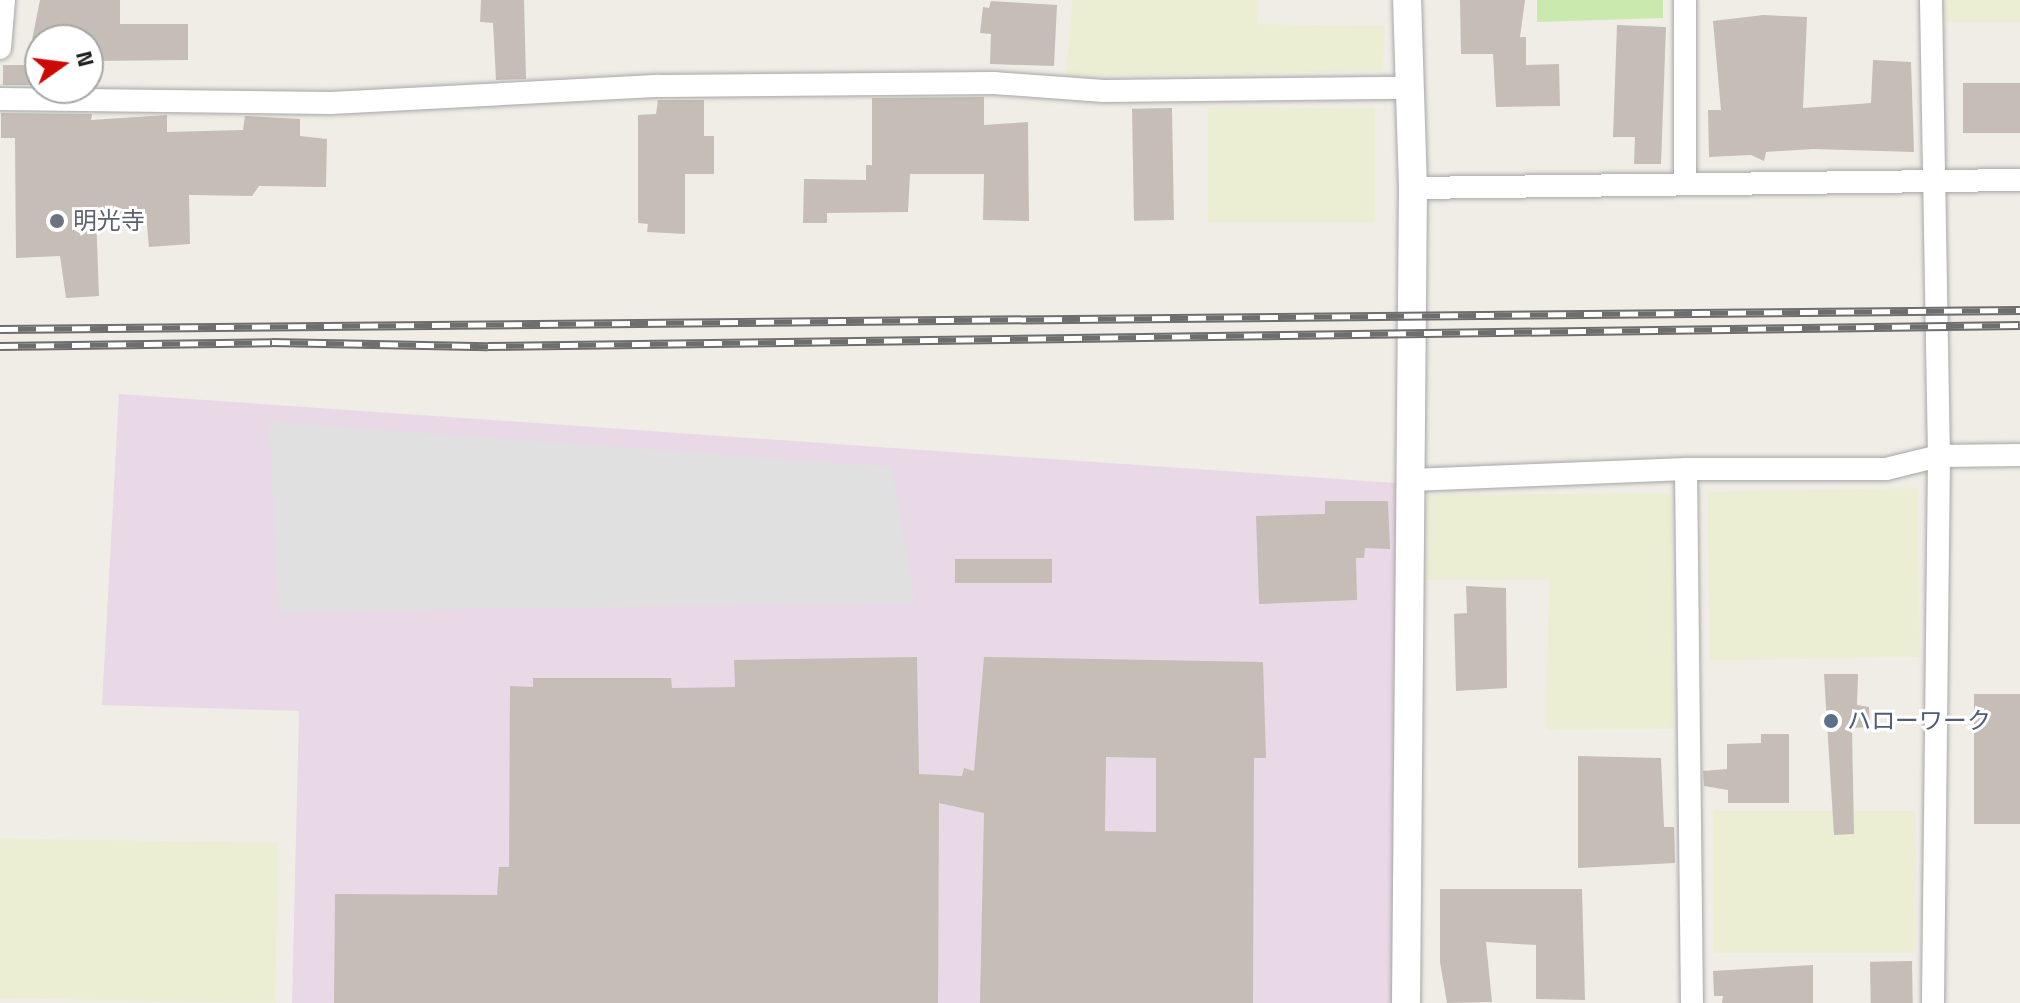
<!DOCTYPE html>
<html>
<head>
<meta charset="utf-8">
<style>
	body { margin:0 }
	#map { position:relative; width:2020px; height:1003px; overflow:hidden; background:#f0ede7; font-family:"Titillium Web","Noto Sans JP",sans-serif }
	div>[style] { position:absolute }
	.industrial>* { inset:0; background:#e9d9e6 }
	.farmland>* { inset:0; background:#eceed3; transform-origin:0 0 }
	.grass>* { inset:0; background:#c9e9ae }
	.parking>* { inset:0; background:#e0e0e0 }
	.building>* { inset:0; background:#c5bdb6; transform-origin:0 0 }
	.roads { filter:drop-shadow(0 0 2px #a7a7a7) drop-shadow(0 0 2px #a7a7a7) }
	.minor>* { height:22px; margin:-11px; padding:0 11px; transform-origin:11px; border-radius:11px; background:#fff }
	.tertiary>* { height:28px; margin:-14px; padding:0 14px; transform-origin:14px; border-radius:14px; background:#fff }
	.rail>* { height:9px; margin-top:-4.5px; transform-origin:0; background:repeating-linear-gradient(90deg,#fff 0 18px,#6e6e6e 0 36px); box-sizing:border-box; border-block:2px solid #6e6e6e }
	.dots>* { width:22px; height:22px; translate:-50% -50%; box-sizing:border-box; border:4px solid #fff; border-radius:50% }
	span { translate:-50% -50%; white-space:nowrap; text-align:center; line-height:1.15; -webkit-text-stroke:6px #fff; paint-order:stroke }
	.worship-label { font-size:24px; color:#5b616d }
	.left { translate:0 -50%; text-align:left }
	.service-label { font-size:24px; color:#4e5e75 }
	.north { position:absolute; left:24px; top:24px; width:80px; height:80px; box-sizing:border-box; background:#fff; border:2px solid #a6a6a6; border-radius:50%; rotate:76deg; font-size:22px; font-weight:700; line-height:32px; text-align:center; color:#202020 }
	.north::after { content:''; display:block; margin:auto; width:28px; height:36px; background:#cd0903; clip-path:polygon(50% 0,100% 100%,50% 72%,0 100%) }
</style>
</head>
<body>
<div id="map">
	<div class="industrial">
		<div style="clip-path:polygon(119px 394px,1396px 483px,1393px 1003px,292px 1003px,299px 711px,102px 705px)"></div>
	</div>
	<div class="farmland">
		<div style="clip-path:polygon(1072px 0,1259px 0,1257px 24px,1385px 26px,1383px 71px,1066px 76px)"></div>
		<div style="left:1946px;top:0;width:74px;height:22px"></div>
		<div style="left:1208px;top:108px;width:167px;height:114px"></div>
		<div style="left:1917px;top:488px;width:169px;height:210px;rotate:89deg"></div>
		<div style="clip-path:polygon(1671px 493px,1673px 729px,1546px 730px,1549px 580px,1426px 580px,1428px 495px)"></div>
		<div style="left:1713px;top:811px;width:203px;height:142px"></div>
		<div style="left:278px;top:843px;width:160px;height:278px;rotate:91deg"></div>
	</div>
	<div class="grass">
		<div style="clip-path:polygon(1537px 0,1663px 0,1663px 18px,1537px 22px)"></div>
	</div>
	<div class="parking">
		<div style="clip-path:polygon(269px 422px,891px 467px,915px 602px,279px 612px)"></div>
	</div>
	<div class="building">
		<div style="clip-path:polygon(40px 0,120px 0,120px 24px,188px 24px,188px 60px,88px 61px,88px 40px,32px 40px)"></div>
		<div style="clip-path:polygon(481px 0,524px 0,526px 79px,496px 80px,493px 23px,480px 22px)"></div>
		<div style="clip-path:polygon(1460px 0,1525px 0,1520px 37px,1526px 37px,1526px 65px,1559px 64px,1560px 106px,1496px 107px,1493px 54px,1461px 54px)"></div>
		<div style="clip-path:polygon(991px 1px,1057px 5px,1054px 66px,990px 64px,991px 34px,980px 33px,983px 7px,989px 8px)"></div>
		<div style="clip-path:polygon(1763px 15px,1807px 17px,1803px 108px,1871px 103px,1873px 60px,1911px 62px,1914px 152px,1813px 149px,1766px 152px,1764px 161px,1751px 155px,1709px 157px,1708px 110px,1721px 110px,1713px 21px)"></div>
		<div style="clip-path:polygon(1617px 25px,1666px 27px,1661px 164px,1634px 164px,1635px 137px,1613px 137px)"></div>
		<div style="left:40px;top:65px;width:20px;height:37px;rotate:90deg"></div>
		<div style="left:2020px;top:83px;width:50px;height:57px;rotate:90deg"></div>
		<div style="clip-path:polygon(984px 97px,984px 125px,1028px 122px,1029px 221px,983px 220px,984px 174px,910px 174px,908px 212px,827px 213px,827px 223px,803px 223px,804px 179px,866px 180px,866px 165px,872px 165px,872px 98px)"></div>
		<div style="clip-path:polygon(658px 100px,704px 100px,704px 136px,714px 136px,714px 174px,685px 174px,685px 234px,647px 232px,648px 224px,638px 223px,638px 115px,656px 114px)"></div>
		<div style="left:1172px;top:108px;width:112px;height:40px;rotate:89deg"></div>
		<div style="clip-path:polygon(1px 113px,92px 114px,91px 120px,167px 115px,167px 132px,243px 130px,245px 116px,300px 119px,300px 136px,327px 139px,326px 187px,259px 186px,252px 196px,189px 195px,190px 244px,149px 247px,146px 215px,96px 215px,99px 296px,66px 298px,60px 256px,16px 258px,15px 138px,1px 138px)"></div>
		<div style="clip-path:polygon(1325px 501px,1388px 501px,1390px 549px,1365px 548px,1364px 558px,1356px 558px,1357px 600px,1259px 604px,1256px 516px,1325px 514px)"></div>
		<div style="left:1052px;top:559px;width:24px;height:97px;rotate:90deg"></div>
		<div style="clip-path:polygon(1466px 586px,1506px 588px,1507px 688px,1456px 691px,1454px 614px,1467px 613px)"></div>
		<div style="clip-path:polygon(evenodd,917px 657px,919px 774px,962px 776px,964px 768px,974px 771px,984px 657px,1263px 662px,1266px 758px,1254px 758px,1253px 1003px,980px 1003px,984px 813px,939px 803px,938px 1003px,334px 1003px,335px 894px,497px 895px,499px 867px,509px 867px,510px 686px,533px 687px,533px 678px,671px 678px,672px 688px,735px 687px,734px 660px,917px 657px,1106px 757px,1156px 758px,1156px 832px,1105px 831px,1106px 757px)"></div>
		<div style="clip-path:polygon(1824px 674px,1858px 674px,1857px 705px,1869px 707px,1870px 727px,1852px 728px,1854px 834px,1834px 835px)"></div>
		<div style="left:2020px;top:694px;width:130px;height:46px;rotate:90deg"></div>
		<div style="clip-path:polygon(1761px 734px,1789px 734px,1789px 803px,1728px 803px,1728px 790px,1704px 786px,1703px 771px,1727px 769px,1727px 744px,1761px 743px)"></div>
		<div style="clip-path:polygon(1578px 756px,1661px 758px,1664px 827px,1674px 827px,1675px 863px,1578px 868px)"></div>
		<div style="clip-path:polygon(1440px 889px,1582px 889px,1585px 1000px,1536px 999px,1536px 945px,1486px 942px,1492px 1002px,1447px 1003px,1440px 962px)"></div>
		<div style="left:1912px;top:961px;width:42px;height:42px;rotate:89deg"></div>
		<div style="clip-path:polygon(1813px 965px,1813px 1003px,1722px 1003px,1723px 996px,1714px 996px,1713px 971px)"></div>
	</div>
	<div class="roads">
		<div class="minor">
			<div style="left:1685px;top:0;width:182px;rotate:90deg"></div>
			<div style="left:1931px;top:0;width:456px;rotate:89deg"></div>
			<div style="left:1939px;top:456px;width:547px;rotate:90.63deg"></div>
			<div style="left:0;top:48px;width:48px;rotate:-85.2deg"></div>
			<div style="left:0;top:99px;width:331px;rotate:0.7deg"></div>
			<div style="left:331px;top:103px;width:329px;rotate:-3deg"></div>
			<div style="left:660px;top:86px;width:334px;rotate:-0.5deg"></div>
			<div style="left:994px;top:83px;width:110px;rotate:4.2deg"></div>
			<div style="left:1104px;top:91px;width:302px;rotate:-0.6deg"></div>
			<div style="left:1413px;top:188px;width:607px;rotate:-0.76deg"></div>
			<div style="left:1686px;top:469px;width:534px;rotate:89.36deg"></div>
			<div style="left:1411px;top:480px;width:275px;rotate:-2.3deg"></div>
			<div style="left:1686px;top:469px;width:200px"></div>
			<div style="left:1886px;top:469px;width:55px;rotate:-13.8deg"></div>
			<div style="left:1939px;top:456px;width:81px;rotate:-0.7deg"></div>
		</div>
		<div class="tertiary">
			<div style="left:1406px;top:1003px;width:815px;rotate:-89.51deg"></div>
			<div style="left:1413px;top:188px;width:188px;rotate:-91.8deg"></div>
		</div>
	</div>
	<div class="rail">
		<div style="left:0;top:329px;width:2020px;rotate:-0.54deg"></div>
		<div style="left:0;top:346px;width:272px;rotate:-0.8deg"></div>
		<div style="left:272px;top:342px;width:216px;rotate:1.1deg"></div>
		<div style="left:488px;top:346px;width:1532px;rotate:-0.79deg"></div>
	</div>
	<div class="dots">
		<div style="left:57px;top:221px;background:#6b7280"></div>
		<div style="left:1831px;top:721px;background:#5c6f8a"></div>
	</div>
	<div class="worship-label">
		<span class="left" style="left:73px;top:221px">明光寺</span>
	</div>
	<div class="service-label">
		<span class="left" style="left:1847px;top:721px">ハローワーク</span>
	</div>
	<div class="north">N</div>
</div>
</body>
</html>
